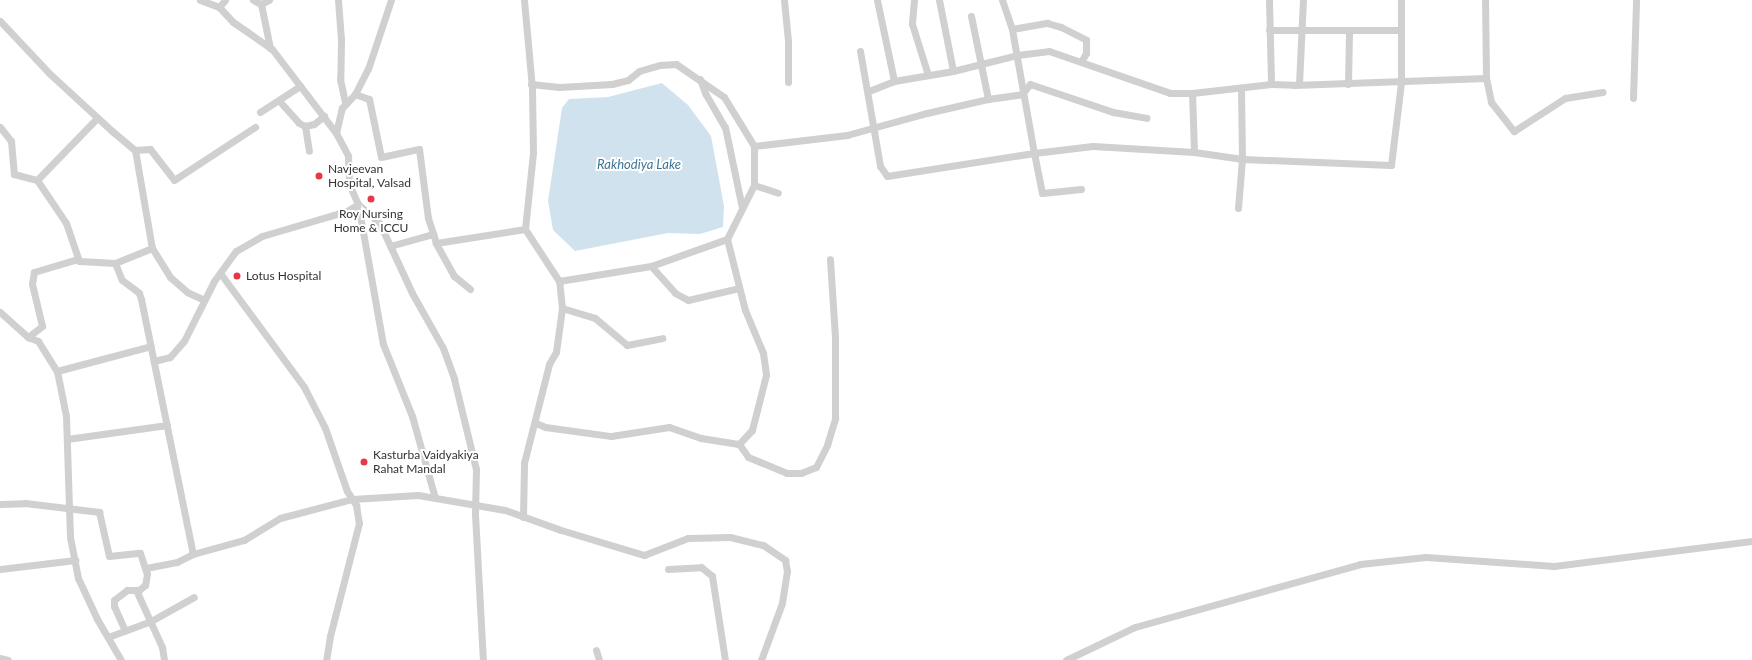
<!DOCTYPE html>
<html>
<head>
<meta charset="utf-8">
<style>
	body { margin:0 }
	#map { position:relative; width:1752px; height:660px; overflow:hidden; background:#fff; font-family:Lato,sans-serif }
	div>[style] { position:absolute }
	.water>* { inset:0; background:#cfe2ee }
	.minor>* { height:7px; margin:-3.5px; padding:0 3.5px; transform-origin:3.5px; border-radius:3.5px; background:#d0d0d0 }
	.dots>* { width:11px; height:11px; translate:-50% -50%; box-sizing:border-box; border:2px solid #fff; border-radius:50% }
	span { translate:-50% -50%; white-space:nowrap; text-align:center; line-height:1.15; -webkit-text-stroke:4px #fff; paint-order:stroke }
	.poi-label { font-size:12px; color:#333 }
	.left { translate:0 -50%; text-align:left }
	.water-label { font-size:13px; color:#3f7597; font-style:italic }
</style>
</head>
<body>
<div id="map">
	<div class="water">
		<div style="clip-path:polygon(662px 83px,688px 105px,711px 136px,724px 206px,723px 227px,700px 234px,668px 233px,575px 251px,553px 230px,548px 201px,562px 108px,569px 99px,608px 97px)"></div>
	</div>
	<div class="minor">
		<div style="left:200px;top:0;width:20px;rotate:20deg"></div>
		<div style="left:219px;top:7px;width:21px;rotate:47deg"></div>
		<div style="left:233px;top:22px;width:47px;rotate:34.7deg"></div>
		<div style="left:272px;top:49px;width:106px;rotate:52.7deg"></div>
		<div style="left:336px;top:133px;width:26px;rotate:62deg"></div>
		<div style="left:348px;top:156px;width:28px;rotate:88deg"></div>
		<div style="left:349px;top:184px;width:22px;rotate:66deg"></div>
		<div style="left:358px;top:204px;width:142px;rotate:79.9deg"></div>
		<div style="left:383px;top:344px;width:78px;rotate:68.1deg"></div>
		<div style="left:412px;top:416px;width:85px;rotate:74.3deg"></div>
		<div style="left:253px;top:0;width:9px;rotate:27deg"></div>
		<div style="left:269px;top:0;width:9px;rotate:153deg"></div>
		<div style="left:261px;top:4px;width:45px;rotate:78.4deg"></div>
		<div style="left:338px;top:0;width:40px;rotate:85.7deg"></div>
		<div style="left:341px;top:40px;width:39px;rotate:91deg"></div>
		<div style="left:340px;top:79px;width:24px;rotate:78deg"></div>
		<div style="left:784px;top:0;width:41px;rotate:84.4deg"></div>
		<div style="left:788px;top:41px;width:41px;rotate:90deg"></div>
		<div style="left:877px;top:0;width:83px;rotate:78.1deg"></div>
		<div style="left:914px;top:0;width:24px;rotate:95deg"></div>
		<div style="left:912px;top:24px;width:53px;rotate:72.6deg"></div>
		<div style="left:939px;top:0;width:72px;rotate:78.8deg"></div>
		<div style="left:1269px;top:0;width:84px;rotate:88.6deg"></div>
		<div style="left:219px;top:7px;width:9px;rotate:-49deg"></div>
		<div style="left:971px;top:16px;width:85px;rotate:78.4deg"></div>
		<div style="left:0;top:21px;width:73px;rotate:46.7deg"></div>
		<div style="left:50px;top:74px;width:84px;rotate:42.6deg"></div>
		<div style="left:112px;top:131px;width:30px;rotate:40deg"></div>
		<div style="left:135px;top:150px;width:15px;rotate:-4deg"></div>
		<div style="left:150px;top:149px;width:39px;rotate:52deg"></div>
		<div style="left:174px;top:180px;width:97px;rotate:-33.2deg"></div>
		<div style="left:1012px;top:29px;width:36px;rotate:-10deg"></div>
		<div style="left:1047px;top:23px;width:15px;rotate:16deg"></div>
		<div style="left:1061px;top:27px;width:28px;rotate:27deg"></div>
		<div style="left:1086px;top:40px;width:13px;rotate:90deg"></div>
		<div style="left:1086px;top:53px;width:10px;rotate:119deg"></div>
		<div style="left:1269px;top:30px;width:130px"></div>
		<div style="left:860px;top:51px;width:117px;rotate:80.1deg"></div>
		<div style="left:880px;top:166px;width:12px;rotate:55deg"></div>
		<div style="left:887px;top:176px;width:149px;rotate:-8.9deg"></div>
		<div style="left:1034px;top:153px;width:126px;rotate:-100.1deg"></div>
		<div style="left:1012px;top:29px;width:31px;rotate:-109deg"></div>
		<div style="left:1486px;top:78px;width:25px;rotate:78deg"></div>
		<div style="left:1491px;top:102px;width:37px;rotate:52deg"></div>
		<div style="left:1514px;top:131px;width:61px;rotate:-32.9deg"></div>
		<div style="left:1565px;top:98px;width:38px;rotate:-9deg"></div>
		<div style="left:700px;top:79px;width:15px;rotate:70deg"></div>
		<div style="left:705px;top:93px;width:39px;rotate:60deg"></div>
		<div style="left:725px;top:127px;width:83px;rotate:78.1deg"></div>
		<div style="left:531px;top:84px;width:28px;rotate:6deg"></div>
		<div style="left:559px;top:87px;width:53px;rotate:-3.2deg"></div>
		<div style="left:612px;top:84px;width:16px;rotate:-14deg"></div>
		<div style="left:628px;top:80px;width:14px;rotate:-39deg"></div>
		<div style="left:639px;top:71px;width:22px;rotate:-16deg"></div>
		<div style="left:660px;top:65px;width:16px;rotate:-4deg"></div>
		<div style="left:676px;top:64px;width:58px;rotate:34.5deg"></div>
		<div style="left:724px;top:97px;width:57px;rotate:58.5deg"></div>
		<div style="left:754px;top:146px;width:39px;rotate:90deg"></div>
		<div style="left:754px;top:185px;width:60px;rotate:116.6deg"></div>
		<div style="left:727px;top:239px;width:73px;rotate:75.8deg"></div>
		<div style="left:745px;top:310px;width:47px;rotate:67.3deg"></div>
		<div style="left:763px;top:353px;width:22px;rotate:82deg"></div>
		<div style="left:766px;top:375px;width:57px;rotate:104.3deg"></div>
		<div style="left:752px;top:430px;width:19px;rotate:133deg"></div>
		<div style="left:1299px;top:84px;width:84px;rotate:-87.3deg"></div>
		<div style="left:1348px;top:84px;width:54px;rotate:-88.9deg"></div>
		<div style="left:869px;top:91px;width:27px;rotate:-22deg"></div>
		<div style="left:894px;top:81px;width:60px;rotate:-9.6deg"></div>
		<div style="left:953px;top:71px;width:66px;rotate:-14deg"></div>
		<div style="left:1017px;top:55px;width:32px;rotate:-7deg"></div>
		<div style="left:1049px;top:51px;width:128px;rotate:19.1deg"></div>
		<div style="left:1170px;top:93px;width:22px"></div>
		<div style="left:355px;top:94px;width:15px;rotate:20deg"></div>
		<div style="left:369px;top:99px;width:59px;rotate:78.3deg"></div>
		<div style="left:381px;top:157px;width:39px;rotate:-12deg"></div>
		<div style="left:419px;top:149px;width:70px;rotate:82.6deg"></div>
		<div style="left:428px;top:218px;width:26px;rotate:72deg"></div>
		<div style="left:1633px;top:98px;width:98px;rotate:-88.2deg"></div>
		<div style="left:282px;top:104px;width:25px;rotate:48deg"></div>
		<div style="left:299px;top:123px;width:7px;rotate:27deg"></div>
		<div style="left:305px;top:126px;width:9px;rotate:-13deg"></div>
		<div style="left:314px;top:124px;width:13px;rotate:-39deg"></div>
		<div style="left:260px;top:112px;width:48px;rotate:-33deg"></div>
		<div style="left:305px;top:126px;width:25px;rotate:81deg"></div>
		<div style="left:0;top:127px;width:18px;rotate:52deg"></div>
		<div style="left:11px;top:141px;width:33px;rotate:85deg"></div>
		<div style="left:14px;top:174px;width:24px;rotate:15deg"></div>
		<div style="left:37px;top:180px;width:86px;rotate:-45.9deg"></div>
		<div style="left:336px;top:133px;width:26px;rotate:-77deg"></div>
		<div style="left:342px;top:108px;width:19px;rotate:-47deg"></div>
		<div style="left:355px;top:94px;width:28px;rotate:-63deg"></div>
		<div style="left:368px;top:69px;width:73px;rotate:-71.6deg"></div>
		<div style="left:754px;top:146px;width:94px;rotate:-6.7deg"></div>
		<div style="left:847px;top:135px;width:83px;rotate:-15.4deg"></div>
		<div style="left:927px;top:113px;width:63px;rotate:-12.9deg"></div>
		<div style="left:988px;top:99px;width:34px;rotate:-8deg"></div>
		<div style="left:1022px;top:94px;width:13px;rotate:-51deg"></div>
		<div style="left:1030px;top:84px;width:88px;rotate:18.6deg"></div>
		<div style="left:1113px;top:112px;width:34px;rotate:10deg"></div>
		<div style="left:135px;top:150px;width:99px;rotate:80.2deg"></div>
		<div style="left:152px;top:248px;width:34px;rotate:58deg"></div>
		<div style="left:170px;top:277px;width:23px;rotate:41deg"></div>
		<div style="left:187px;top:292px;width:19px;rotate:25deg"></div>
		<div style="left:1194px;top:152px;width:59px;rotate:-91.9deg"></div>
		<div style="left:1192px;top:93px;width:80px;rotate:-6.5deg"></div>
		<div style="left:1271px;top:84px;width:23px;rotate:2deg"></div>
		<div style="left:1294px;top:85px;width:192px;rotate:-2.1deg"></div>
		<div style="left:1486px;top:78px;width:78px;rotate:-90.7deg"></div>
		<div style="left:37px;top:180px;width:52px;rotate:56deg"></div>
		<div style="left:66px;top:223px;width:40px;rotate:71.1deg"></div>
		<div style="left:79px;top:261px;width:36px;rotate:3deg"></div>
		<div style="left:115px;top:263px;width:40px;rotate:-22deg"></div>
		<div style="left:754px;top:185px;width:25px;rotate:18deg"></div>
		<div style="left:1081px;top:189px;width:39px;rotate:174deg"></div>
		<div style="left:1042px;top:193px;width:41px;rotate:-101.3deg"></div>
		<div style="left:1034px;top:153px;width:59px;rotate:-6.8deg"></div>
		<div style="left:1093px;top:146px;width:101px;rotate:3.4deg"></div>
		<div style="left:1194px;top:152px;width:49px;rotate:8.3deg"></div>
		<div style="left:1242px;top:159px;width:149px;rotate:2.3deg"></div>
		<div style="left:1391px;top:165px;width:84px;rotate:-83.1deg"></div>
		<div style="left:1401px;top:82px;width:82px;rotate:-90deg"></div>
		<div style="left:358px;top:204px;width:30px;rotate:42deg"></div>
		<div style="left:380px;top:224px;width:76px;rotate:65.1deg"></div>
		<div style="left:412px;top:293px;width:63px;rotate:60.6deg"></div>
		<div style="left:443px;top:348px;width:33px;rotate:70deg"></div>
		<div style="left:454px;top:379px;width:93px;rotate:76.3deg"></div>
		<div style="left:476px;top:469px;width:45px;rotate:91.3deg"></div>
		<div style="left:475px;top:514px;width:146px;rotate:86.9deg"></div>
		<div style="left:1238px;top:208px;width:49px;rotate:-85.3deg"></div>
		<div style="left:1242px;top:159px;width:70px;rotate:-90.8deg"></div>
		<div style="left:390px;top:246px;width:45px;rotate:-15.6deg"></div>
		<div style="left:115px;top:263px;width:18px;rotate:68deg"></div>
		<div style="left:122px;top:280px;width:21px;rotate:37deg"></div>
		<div style="left:139px;top:293px;width:6px;rotate:72deg"></div>
		<div style="left:141px;top:299px;width:260px;rotate:78.5deg"></div>
		<div style="left:651px;top:266px;width:36px;rotate:48deg"></div>
		<div style="left:675px;top:293px;width:15px;rotate:28deg"></div>
		<div style="left:688px;top:300px;width:52px;rotate:-13.2deg"></div>
		<div style="left:220px;top:273px;width:142px;rotate:53.6deg"></div>
		<div style="left:304px;top:387px;width:46px;rotate:62.9deg"></div>
		<div style="left:325px;top:428px;width:67px;rotate:70.8deg"></div>
		<div style="left:347px;top:491px;width:17px;rotate:57deg"></div>
		<div style="left:356px;top:505px;width:18px;rotate:81deg"></div>
		<div style="left:359px;top:523px;width:117px;rotate:104.4deg"></div>
		<div style="left:330px;top:636px;width:24px;rotate:99deg"></div>
		<div style="left:559px;top:281px;width:93px;rotate:-9.3deg"></div>
		<div style="left:651px;top:266px;width:81px;rotate:-19.6deg"></div>
		<div style="left:470px;top:289px;width:21px;rotate:-141deg"></div>
		<div style="left:454px;top:276px;width:38px;rotate:-119deg"></div>
		<div style="left:436px;top:243px;width:90px;rotate:-8.9deg"></div>
		<div style="left:562px;top:308px;width:34px;rotate:17deg"></div>
		<div style="left:595px;top:318px;width:42px;rotate:40.2deg"></div>
		<div style="left:627px;top:345px;width:36px;rotate:-11deg"></div>
		<div style="left:0;top:312px;width:38px;rotate:42deg"></div>
		<div style="left:28px;top:337px;width:11px;rotate:22deg"></div>
		<div style="left:38px;top:341px;width:36px;rotate:58deg"></div>
		<div style="left:57px;top:371px;width:46px;rotate:78.7deg"></div>
		<div style="left:66px;top:416px;width:121px;rotate:88.1deg"></div>
		<div style="left:70px;top:537px;width:42px;rotate:79deg"></div>
		<div style="left:78px;top:578px;width:45px;rotate:65.1deg"></div>
		<div style="left:97px;top:619px;width:48px;rotate:59.7deg"></div>
		<div style="left:28px;top:337px;width:18px;rotate:-38deg"></div>
		<div style="left:42px;top:326px;width:43px;rotate:-103.4deg"></div>
		<div style="left:32px;top:284px;width:12px;rotate:-81deg"></div>
		<div style="left:34px;top:272px;width:46px;rotate:-16.5deg"></div>
		<div style="left:154px;top:361px;width:16px;rotate:-14deg"></div>
		<div style="left:170px;top:357px;width:21px;rotate:-49deg"></div>
		<div style="left:184px;top:341px;width:67px;rotate:-63.4deg"></div>
		<div style="left:214px;top:281px;width:37px;rotate:-54deg"></div>
		<div style="left:236px;top:251px;width:30px;rotate:-30deg"></div>
		<div style="left:262px;top:236px;width:89px;rotate:-16.4deg"></div>
		<div style="left:347px;top:211px;width:13px;rotate:-32deg"></div>
		<div style="left:57px;top:371px;width:97px;rotate:-14.9deg"></div>
		<div style="left:536px;top:423px;width:10px;rotate:24deg"></div>
		<div style="left:545px;top:427px;width:67px;rotate:7.8deg"></div>
		<div style="left:611px;top:436px;width:59px;rotate:-8.8deg"></div>
		<div style="left:669px;top:427px;width:34px;rotate:19deg"></div>
		<div style="left:701px;top:438px;width:38px;rotate:9deg"></div>
		<div style="left:739px;top:444px;width:16px;rotate:55deg"></div>
		<div style="left:748px;top:457px;width:42px;rotate:22.3deg"></div>
		<div style="left:787px;top:473px;width:14px"></div>
		<div style="left:801px;top:473px;width:16px;rotate:-22deg"></div>
		<div style="left:816px;top:467px;width:25px;rotate:-63deg"></div>
		<div style="left:827px;top:445px;width:28px;rotate:-73deg"></div>
		<div style="left:835px;top:418px;width:81px;rotate:-90deg"></div>
		<div style="left:835px;top:337px;width:78px;rotate:-93.7deg"></div>
		<div style="left:67px;top:439px;width:101px;rotate:-8deg"></div>
		<div style="left:0;top:504px;width:25px;rotate:-2deg"></div>
		<div style="left:25px;top:503px;width:75px;rotate:6.9deg"></div>
		<div style="left:99px;top:512px;width:45px;rotate:77.2deg"></div>
		<div style="left:109px;top:556px;width:31px;rotate:-6deg"></div>
		<div style="left:140px;top:553px;width:22px;rotate:72deg"></div>
		<div style="left:147px;top:574px;width:11px;rotate:100deg"></div>
		<div style="left:145px;top:585px;width:8px;rotate:140deg"></div>
		<div style="left:139px;top:590px;width:12px;rotate:180deg"></div>
		<div style="left:127px;top:590px;width:16px;rotate:142deg"></div>
		<div style="left:114px;top:600px;width:6px;rotate:90deg"></div>
		<div style="left:114px;top:606px;width:27px;rotate:66deg"></div>
		<div style="left:523px;top:517px;width:54px;rotate:-88.9deg"></div>
		<div style="left:524px;top:463px;width:102px;rotate:-75.8deg"></div>
		<div style="left:549px;top:364px;width:14px;rotate:-60deg"></div>
		<div style="left:556px;top:352px;width:44px;rotate:-82.2deg"></div>
		<div style="left:562px;top:308px;width:27px;rotate:-96deg"></div>
		<div style="left:559px;top:281px;width:62px;rotate:-123.2deg"></div>
		<div style="left:525px;top:229px;width:76px;rotate:-84deg"></div>
		<div style="left:533px;top:153px;width:65px;rotate:-90.9deg"></div>
		<div style="left:532px;top:88px;width:88px;rotate:-95.2deg"></div>
		<div style="left:146px;top:568px;width:32px;rotate:-11deg"></div>
		<div style="left:177px;top:562px;width:18px;rotate:-27deg"></div>
		<div style="left:193px;top:554px;width:53px;rotate:-15.4deg"></div>
		<div style="left:244px;top:540px;width:42px;rotate:-31.4deg"></div>
		<div style="left:280px;top:518px;width:74px;rotate:-14.8deg"></div>
		<div style="left:352px;top:499px;width:66px;rotate:-3.5deg"></div>
		<div style="left:418px;top:495px;width:88px;rotate:9.8deg"></div>
		<div style="left:505px;top:510px;width:59px;rotate:19.7deg"></div>
		<div style="left:561px;top:530px;width:87px;rotate:16.8deg"></div>
		<div style="left:644px;top:555px;width:47px;rotate:-21.1deg"></div>
		<div style="left:688px;top:538px;width:42px;rotate:-1.4deg"></div>
		<div style="left:730px;top:537px;width:34px;rotate:14deg"></div>
		<div style="left:763px;top:545px;width:27px;rotate:34deg"></div>
		<div style="left:785px;top:560px;width:11px;rotate:80deg"></div>
		<div style="left:787px;top:571px;width:32px;rotate:99deg"></div>
		<div style="left:782px;top:603px;width:61px;rotate:110.2deg"></div>
		<div style="left:0;top:569px;width:76px;rotate:-6.8deg"></div>
		<div style="left:668px;top:569px;width:33px;rotate:-3deg"></div>
		<div style="left:701px;top:567px;width:14px;rotate:39deg"></div>
		<div style="left:712px;top:576px;width:85px;rotate:81.2deg"></div>
		<div style="left:136px;top:590px;width:63px;rotate:65.5deg"></div>
		<div style="left:162px;top:647px;width:13px;rotate:81deg"></div>
		<div style="left:108px;top:637px;width:46px;rotate:-20.4deg"></div>
		<div style="left:151px;top:621px;width:49px;rotate:-29.2deg"></div>
		<div style="left:596px;top:650px;width:10px;rotate:73deg"></div>
		<div style="left:0;top:658px;width:8px;rotate:14deg"></div>
		<div style="left:1066px;top:660px;width:76px;rotate:-25.6deg"></div>
		<div style="left:1135px;top:627px;width:234px;rotate:-15.6deg"></div>
		<div style="left:1360px;top:564px;width:66px;rotate:-6.1deg"></div>
		<div style="left:1426px;top:557px;width:128px;rotate:4deg"></div>
		<div style="left:1554px;top:566px;width:200px;rotate:-7.2deg"></div>
	</div>
	<div class="dots">
		<div style="left:319px;top:176px;background:#e63946"></div>
		<div style="left:371px;top:199px;background:#e63946"></div>
		<div style="left:237px;top:276px;background:#e63946"></div>
		<div style="left:364px;top:462px;background:#e63946"></div>
	</div>
	<div class="poi-label">
		<span class="left" style="left:328px;top:176px">Navjeevan<br>Hospital, Valsad</span>
		<span style="left:371px;top:221px">Roy Nursing<br>Home &amp; ICCU</span>
		<span class="left" style="left:246px;top:276px">Lotus Hospital</span>
		<span class="left" style="left:373px;top:462px">Kasturba Vaidyakiya<br>Rahat Mandal</span>
	</div>
	<div class="water-label">
		<span style="left:639px;top:164px">Rakhodiya Lake</span>
	</div>
</div>
</body>
</html>
